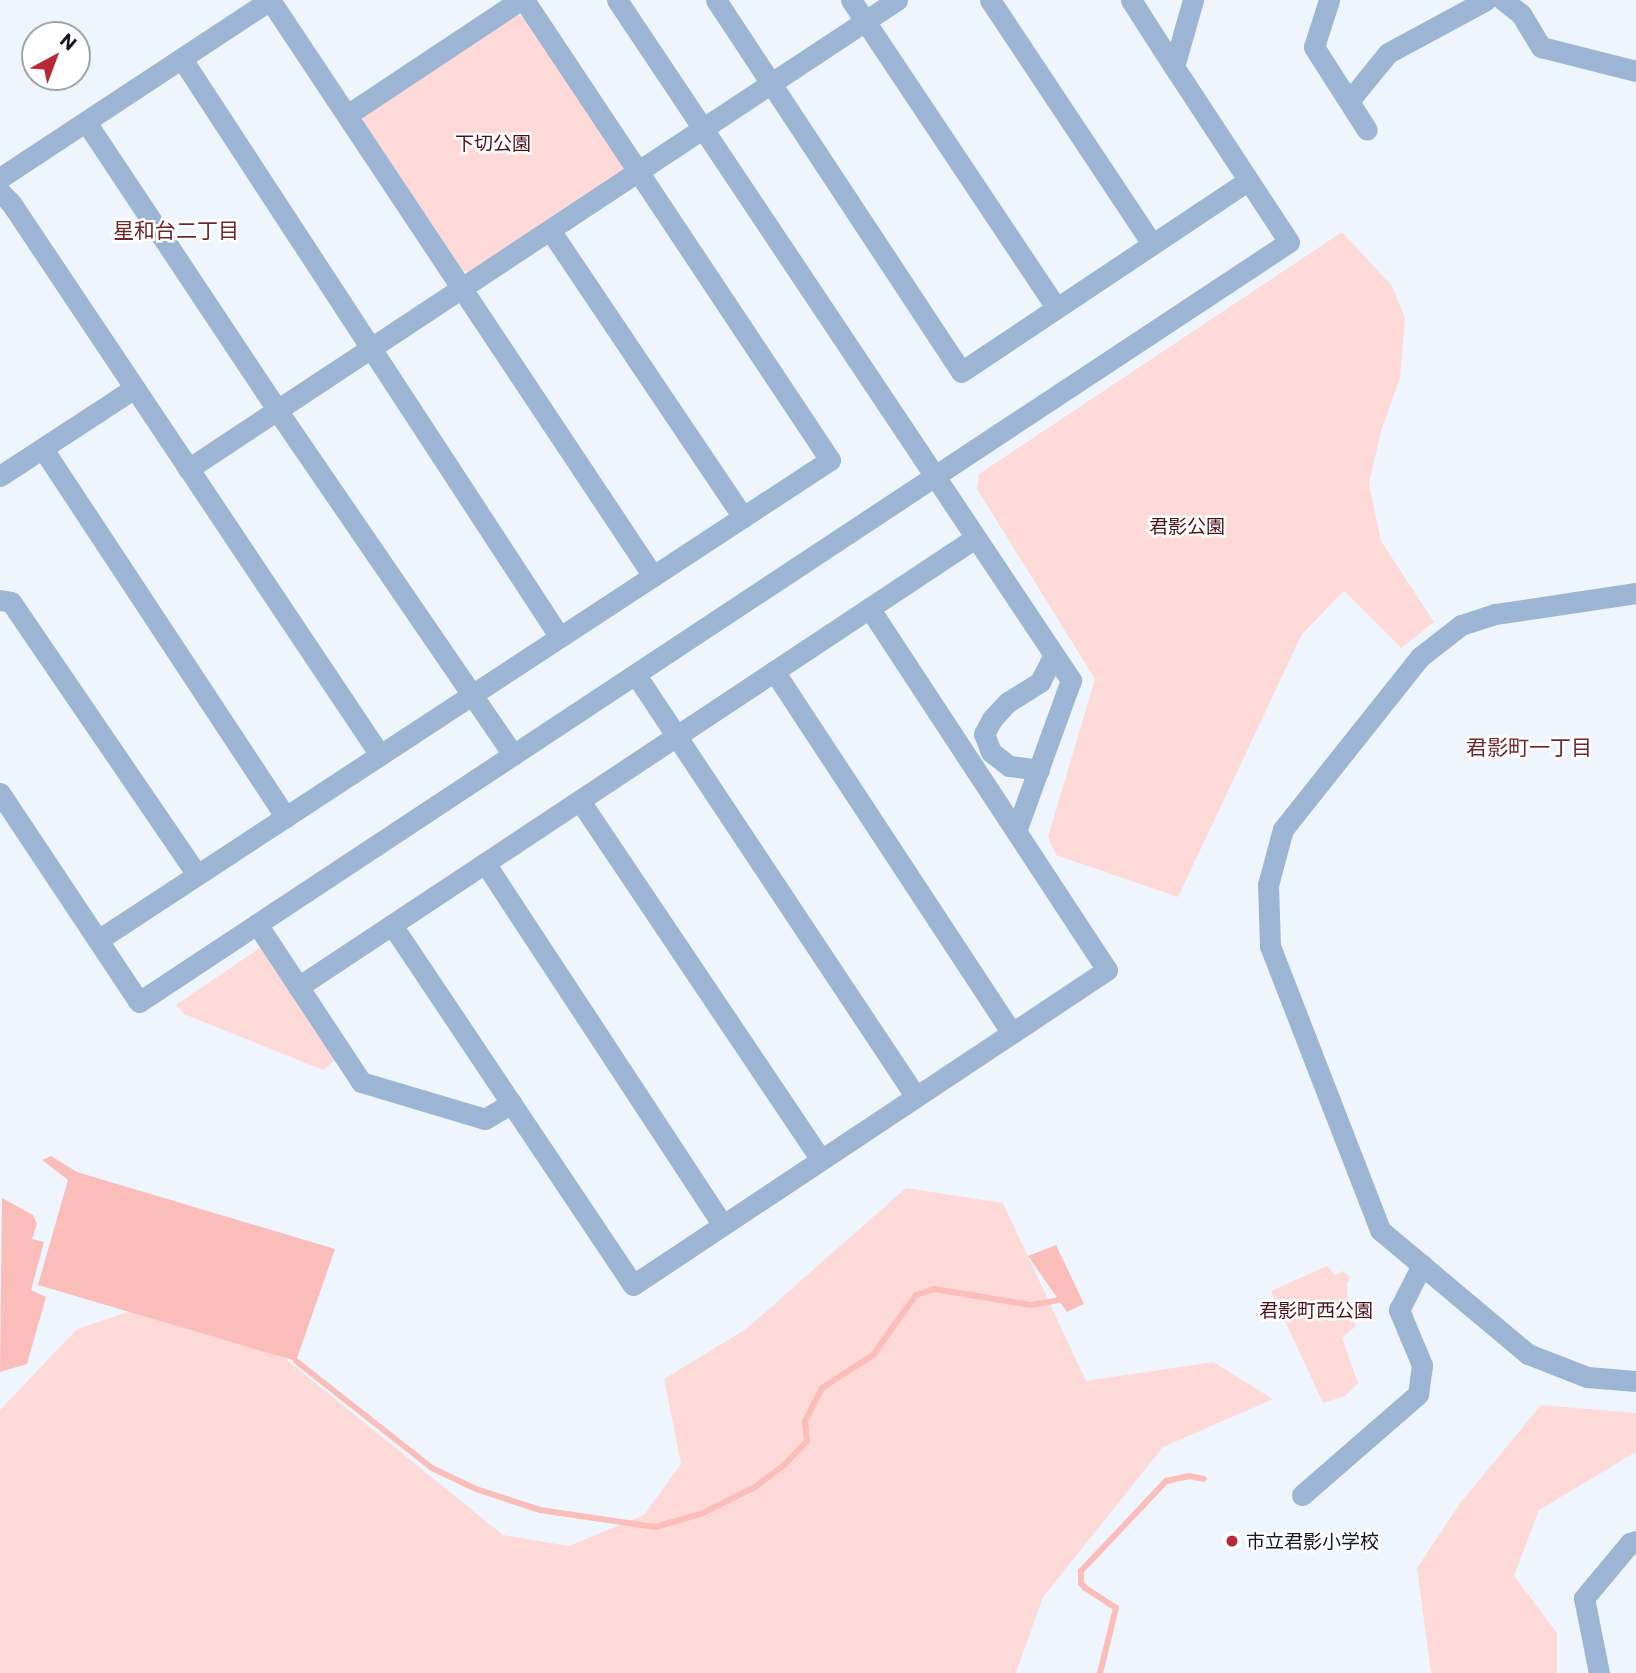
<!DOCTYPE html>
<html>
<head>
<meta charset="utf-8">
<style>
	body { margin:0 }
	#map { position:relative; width:1636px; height:1673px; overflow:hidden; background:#eef5fd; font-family:Commissioner,"Noto Sans JP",sans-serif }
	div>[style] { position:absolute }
	.green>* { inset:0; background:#fddad8 }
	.water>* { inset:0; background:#fbbdba }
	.stream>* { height:6px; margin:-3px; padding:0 3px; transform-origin:3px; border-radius:3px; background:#fbbdba }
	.minor>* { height:21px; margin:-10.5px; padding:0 10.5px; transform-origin:10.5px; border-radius:10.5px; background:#9cb5d5 }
	.dots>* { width:19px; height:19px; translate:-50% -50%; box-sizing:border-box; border:4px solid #fff; border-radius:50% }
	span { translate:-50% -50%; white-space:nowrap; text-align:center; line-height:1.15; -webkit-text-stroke:5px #fff; paint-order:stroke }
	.park-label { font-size:19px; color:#4d1115 }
	.poi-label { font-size:19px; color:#15181c }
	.left { translate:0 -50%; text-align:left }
	.neighbourhood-label { font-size:21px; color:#6f282a }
	.north { position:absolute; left:21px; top:21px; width:70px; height:70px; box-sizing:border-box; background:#fff; border:2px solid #a1a3a4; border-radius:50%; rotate:41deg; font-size:19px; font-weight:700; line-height:28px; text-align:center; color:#15181c }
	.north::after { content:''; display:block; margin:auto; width:24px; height:32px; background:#b92836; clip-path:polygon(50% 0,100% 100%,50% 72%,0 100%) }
</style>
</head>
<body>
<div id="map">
	<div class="green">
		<div style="clip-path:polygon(513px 15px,528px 17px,625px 162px,622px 175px,472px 273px,459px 270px,362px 124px,365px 110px)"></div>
		<div style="clip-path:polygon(1342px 232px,1392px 286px,1405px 318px,1400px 378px,1381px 431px,1369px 484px,1381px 541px,1434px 622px,1401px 648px,1344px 591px,1302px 634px,1178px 897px,1056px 855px,1048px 837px,1095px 679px,977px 489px,979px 474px)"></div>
		<div style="clip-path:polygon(264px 945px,340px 1056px,323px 1070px,184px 1014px,176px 1005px)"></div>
		<div style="clip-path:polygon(906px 1188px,1003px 1203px,1086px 1381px,1213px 1362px,1273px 1399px,1163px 1447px,1043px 1597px,1016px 1673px,0 1673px,0 1410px,77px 1329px,145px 1306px,277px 1352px,503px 1535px,569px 1546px,644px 1515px,681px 1464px,664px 1379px,746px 1329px)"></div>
		<div style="clip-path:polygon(1327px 1266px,1335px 1275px,1343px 1271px,1351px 1278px,1347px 1283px,1348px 1308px,1356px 1326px,1342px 1338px,1358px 1383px,1345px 1396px,1323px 1403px,1271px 1291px)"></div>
		<div style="clip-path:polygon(1541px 1405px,1636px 1413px,1636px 1452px,1539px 1510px,1514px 1576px,1557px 1633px,1557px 1673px,1431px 1673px,1417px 1568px,1460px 1503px)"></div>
	</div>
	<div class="water">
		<div style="clip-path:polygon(51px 1156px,77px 1172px,335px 1249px,296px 1361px,38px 1285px,68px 1180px,42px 1160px)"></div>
		<div style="clip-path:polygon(2px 1198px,33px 1215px,37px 1224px,32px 1239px,44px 1242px,31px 1290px,46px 1297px,27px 1364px,0 1372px)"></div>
		<div style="clip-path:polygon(1056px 1245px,1084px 1304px,1067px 1312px,1028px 1256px)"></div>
	</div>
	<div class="stream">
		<div style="left:296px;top:1361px;width:173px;rotate:38.2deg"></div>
		<div style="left:432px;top:1468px;width:49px;rotate:25.5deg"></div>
		<div style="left:476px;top:1489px;width:67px;rotate:18.2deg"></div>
		<div style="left:540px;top:1510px;width:116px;rotate:8.4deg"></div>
		<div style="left:655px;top:1527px;width:48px;rotate:-15.8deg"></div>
		<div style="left:701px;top:1514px;width:60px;rotate:-26.6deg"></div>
		<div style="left:755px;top:1487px;width:38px;rotate:-37deg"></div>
		<div style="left:785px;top:1464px;width:32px;rotate:-46deg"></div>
		<div style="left:807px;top:1441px;width:20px;rotate:-96deg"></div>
		<div style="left:805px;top:1421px;width:37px;rotate:-63deg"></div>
		<div style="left:822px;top:1388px;width:61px;rotate:-32.9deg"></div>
		<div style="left:873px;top:1355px;width:74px;rotate:-54.4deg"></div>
		<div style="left:916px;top:1295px;width:19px;rotate:-18deg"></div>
		<div style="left:934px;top:1289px;width:98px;rotate:9.4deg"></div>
		<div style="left:1031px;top:1305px;width:28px;rotate:-10deg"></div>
		<div style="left:1100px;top:1673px;width:67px;rotate:-76.2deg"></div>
		<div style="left:1116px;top:1608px;width:37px;rotate:-147deg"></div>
		<div style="left:1085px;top:1588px;width:6px;rotate:-129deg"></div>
		<div style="left:1081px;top:1583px;width:12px;rotate:-90deg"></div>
		<div style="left:1081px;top:1571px;width:124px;rotate:-46.6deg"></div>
		<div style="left:1166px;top:1481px;width:24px;rotate:-12deg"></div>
		<div style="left:1189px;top:1476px;width:15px;rotate:11deg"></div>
	</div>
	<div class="minor">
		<div style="left:270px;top:0;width:692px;rotate:56.38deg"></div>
		<div style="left:617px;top:0;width:818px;rotate:56.27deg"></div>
		<div style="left:1071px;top:680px;width:161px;rotate:110deg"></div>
		<div style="left:716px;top:0;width:445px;rotate:56.6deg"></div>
		<div style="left:961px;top:372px;width:344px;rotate:-33.7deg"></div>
		<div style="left:851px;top:0;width:369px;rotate:56.3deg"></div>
		<div style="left:990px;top:0;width:293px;rotate:56.4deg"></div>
		<div style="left:1131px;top:0;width:80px;rotate:57.3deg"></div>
		<div style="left:1329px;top:0;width:49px;rotate:107.7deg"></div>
		<div style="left:1314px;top:47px;width:98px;rotate:57.4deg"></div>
		<div style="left:1503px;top:0;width:23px;rotate:38deg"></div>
		<div style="left:1521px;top:14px;width:39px;rotate:59deg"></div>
		<div style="left:1541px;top:47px;width:98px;rotate:14.2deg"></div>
		<div style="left:182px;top:59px;width:689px;rotate:56.84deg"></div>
		<div style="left:1349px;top:101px;width:62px;rotate:-50.9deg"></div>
		<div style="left:1388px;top:53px;width:111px;rotate:-28.4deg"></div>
		<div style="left:347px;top:115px;width:208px;rotate:-33.6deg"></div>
		<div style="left:86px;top:122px;width:346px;rotate:56.4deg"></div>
		<div style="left:277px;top:410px;width:418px;rotate:55.6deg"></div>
		<div style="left:0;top:178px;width:323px;rotate:-33.4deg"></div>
		<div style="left:0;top:192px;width:16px;rotate:45deg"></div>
		<div style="left:11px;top:203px;width:664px;rotate:56.24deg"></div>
		<div style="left:550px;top:230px;width:346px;rotate:56.1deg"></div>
		<div style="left:43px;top:449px;width:441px;rotate:56.6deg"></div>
		<div style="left:188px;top:469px;width:850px;rotate:-33.48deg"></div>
		<div style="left:0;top:476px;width:159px;rotate:-33.2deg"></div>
		<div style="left:1636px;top:593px;width:143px;rotate:171.5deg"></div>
		<div style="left:1495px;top:614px;width:36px;rotate:162deg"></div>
		<div style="left:1461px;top:625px;width:52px;rotate:142deg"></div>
		<div style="left:1420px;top:657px;width:220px;rotate:128.5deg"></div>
		<div style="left:1283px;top:829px;width:58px;rotate:105deg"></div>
		<div style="left:1268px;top:885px;width:61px;rotate:88.1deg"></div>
		<div style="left:1270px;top:946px;width:305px;rotate:68.8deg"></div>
		<div style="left:1380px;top:1230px;width:193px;rotate:40deg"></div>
		<div style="left:1528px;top:1354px;width:63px;rotate:21.3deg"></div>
		<div style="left:1587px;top:1377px;width:49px;rotate:4.7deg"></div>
		<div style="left:0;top:600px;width:11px;rotate:10deg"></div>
		<div style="left:11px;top:602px;width:330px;rotate:55.7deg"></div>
		<div style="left:774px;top:671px;width:433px;rotate:56.7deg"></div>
		<div style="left:636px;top:675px;width:506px;rotate:56.44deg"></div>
		<div style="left:1039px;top:770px;width:30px;rotate:-172deg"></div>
		<div style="left:1009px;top:766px;width:23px;rotate:-142deg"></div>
		<div style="left:991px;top:752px;width:19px;rotate:-111deg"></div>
		<div style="left:984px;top:734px;width:17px;rotate:-62deg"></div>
		<div style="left:992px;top:719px;width:23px;rotate:-47deg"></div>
		<div style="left:1008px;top:702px;width:38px;rotate:-32deg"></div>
		<div style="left:1040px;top:682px;width:30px;rotate:-63deg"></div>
		<div style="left:0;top:793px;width:251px;rotate:56.4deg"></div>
		<div style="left:139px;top:1002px;width:1378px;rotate:-33.46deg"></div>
		<div style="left:1289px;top:242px;width:209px;rotate:-123.3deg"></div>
		<div style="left:1174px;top:67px;width:70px;rotate:-74.2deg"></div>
		<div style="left:580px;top:801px;width:432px;rotate:56.1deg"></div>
		<div style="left:485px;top:863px;width:433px;rotate:56.7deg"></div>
		<div style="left:257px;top:924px;width:189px;rotate:56.6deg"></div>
		<div style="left:361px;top:1082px;width:129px;rotate:16.6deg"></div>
		<div style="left:485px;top:1119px;width:31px;rotate:-31deg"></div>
		<div style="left:392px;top:925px;width:433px;rotate:56.2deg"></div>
		<div style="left:633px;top:1285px;width:569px;rotate:-33.61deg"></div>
		<div style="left:1107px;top:970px;width:433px;rotate:-123.3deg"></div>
		<div style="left:98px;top:940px;width:875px;rotate:-33.25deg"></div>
		<div style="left:830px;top:460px;width:552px;rotate:-123.63deg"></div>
		<div style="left:298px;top:987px;width:812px;rotate:-33.55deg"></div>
		<div style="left:1302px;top:1495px;width:154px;rotate:-41deg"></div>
		<div style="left:1418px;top:1394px;width:29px;rotate:-82deg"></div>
		<div style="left:1422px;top:1365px;width:60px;rotate:-112.7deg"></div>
		<div style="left:1399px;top:1310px;width:51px;rotate:-62.9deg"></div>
		<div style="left:1599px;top:1673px;width:76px;rotate:-101.3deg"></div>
		<div style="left:1584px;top:1598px;width:72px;rotate:-50.1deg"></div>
		<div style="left:1630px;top:1543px;width:6px;rotate:-18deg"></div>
	</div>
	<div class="dots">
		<div style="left:1232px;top:1541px;background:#b92836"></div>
	</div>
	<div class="park-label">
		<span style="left:493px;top:143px">下切公園</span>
		<span style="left:1187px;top:526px">君影公園</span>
		<span style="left:1316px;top:1310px">君影町西公園</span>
	</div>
	<div class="poi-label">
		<span class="left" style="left:1246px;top:1541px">市立君影小学校</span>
	</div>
	<div class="neighbourhood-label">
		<span style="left:176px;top:230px">星和台二丁目</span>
		<span style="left:1529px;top:747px">君影町一丁目</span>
	</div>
	<div class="north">N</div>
</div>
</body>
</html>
